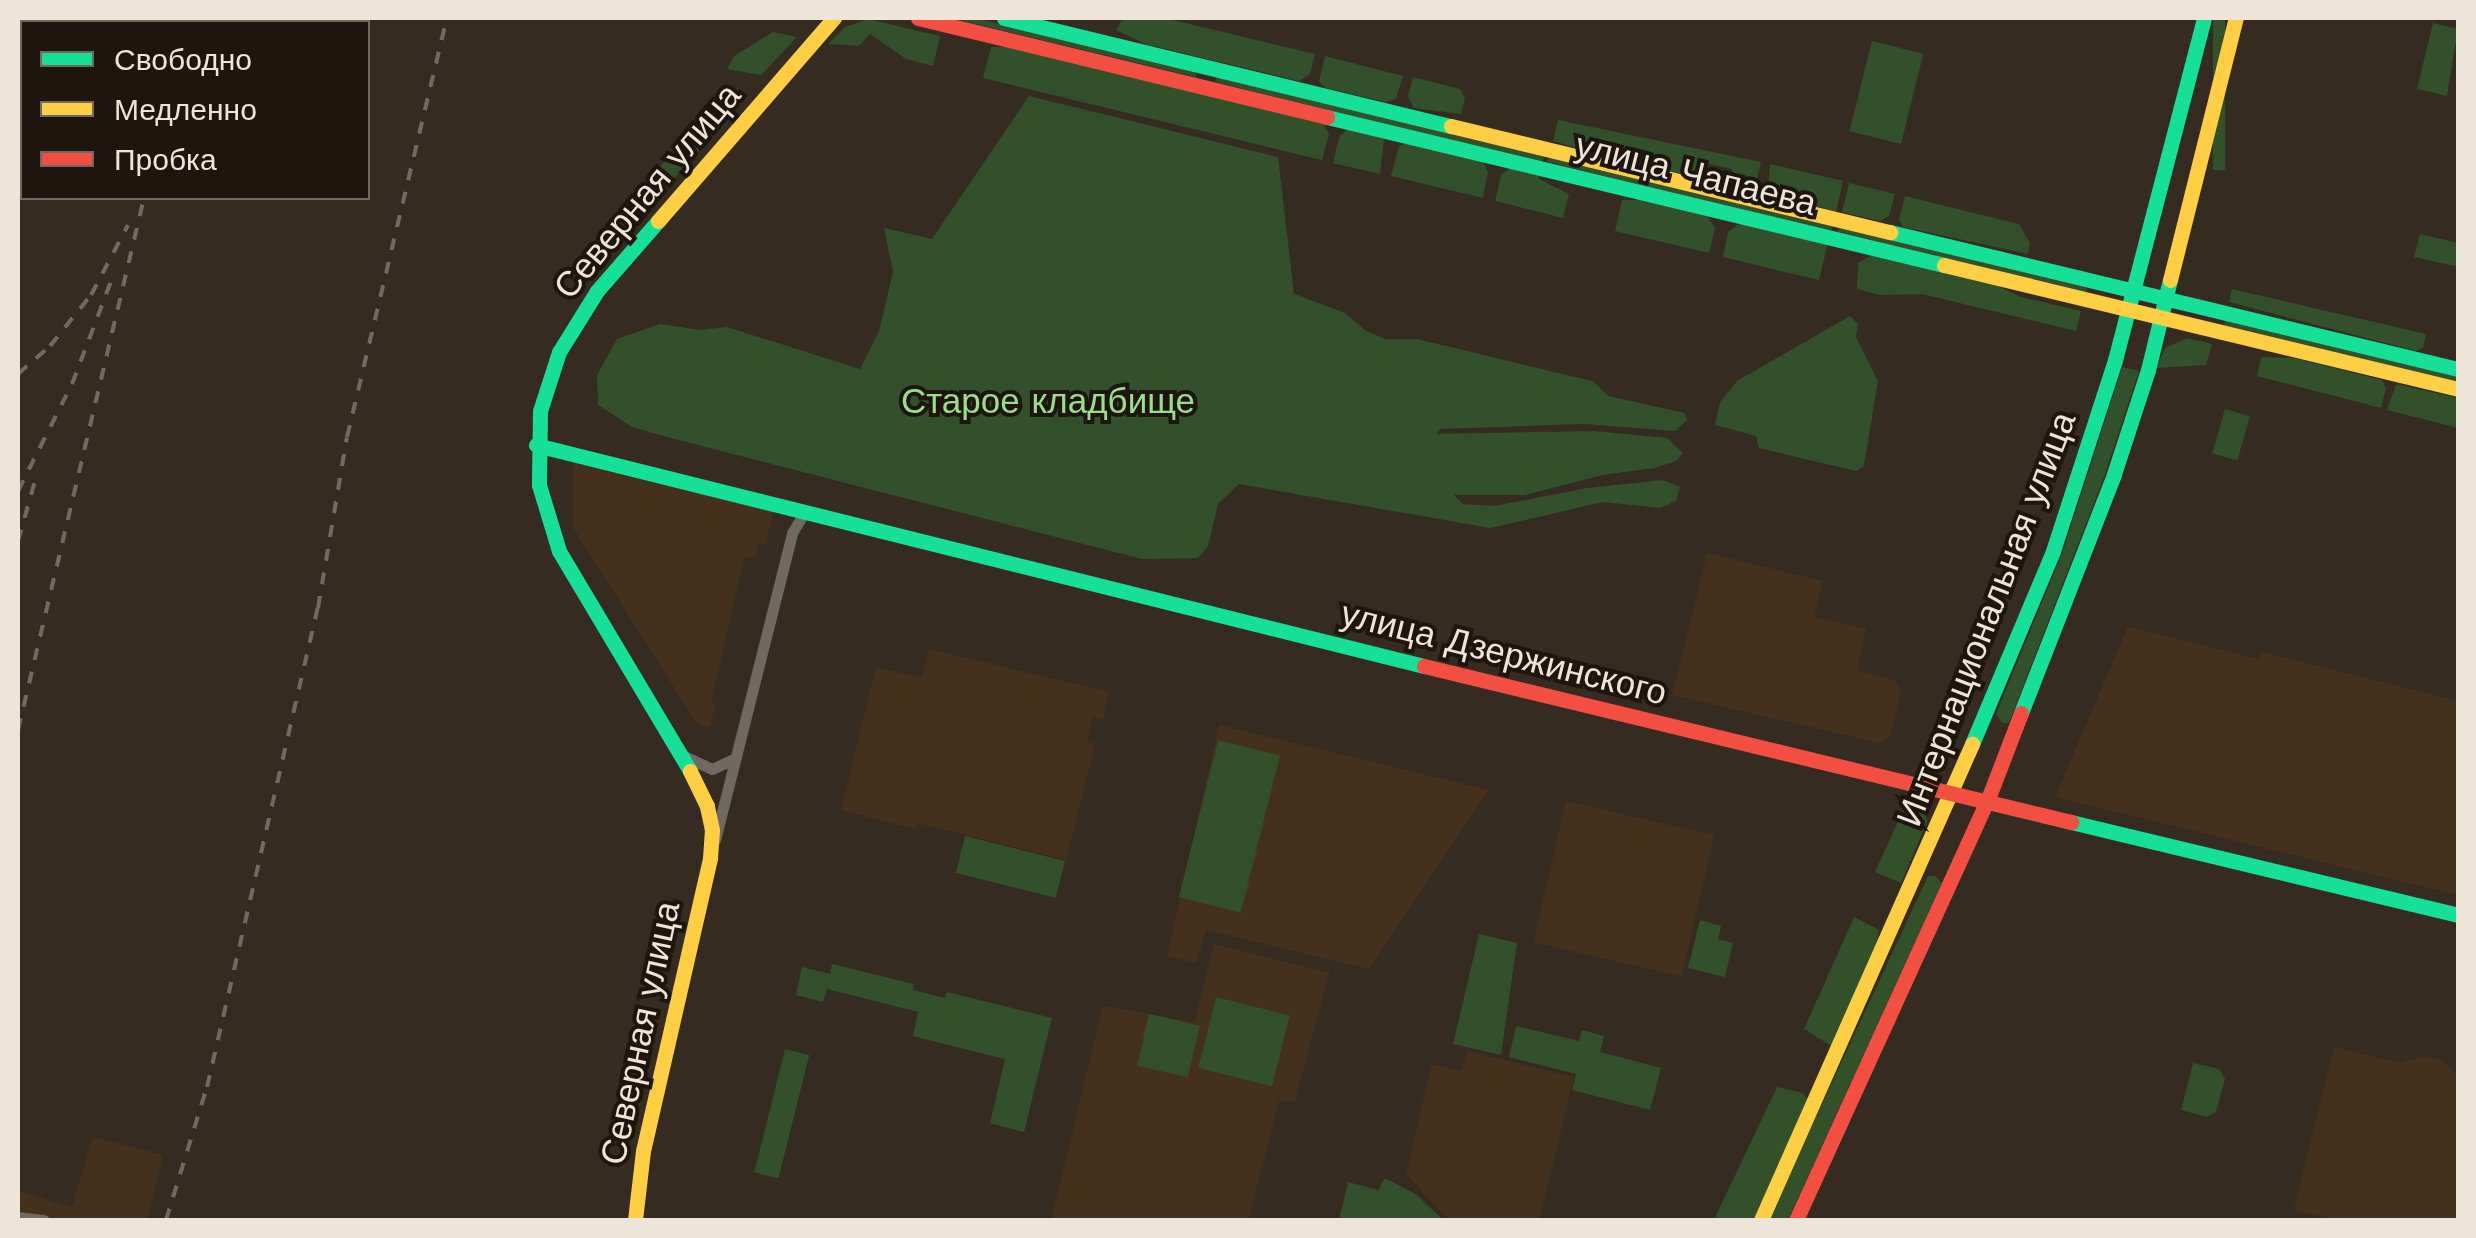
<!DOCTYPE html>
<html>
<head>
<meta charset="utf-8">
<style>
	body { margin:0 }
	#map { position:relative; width:2476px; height:1238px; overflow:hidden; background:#352b21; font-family:"Work Sans",sans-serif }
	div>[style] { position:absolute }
	.built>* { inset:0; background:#45311b; transform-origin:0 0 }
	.green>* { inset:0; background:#325029; transform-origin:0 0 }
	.street>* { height:11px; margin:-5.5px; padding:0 5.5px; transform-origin:5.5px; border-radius:5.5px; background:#706962 }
	.fast>* { height:15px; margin:-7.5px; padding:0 7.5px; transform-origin:7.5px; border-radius:7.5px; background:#16e098 }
	.slow>* { height:15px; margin:-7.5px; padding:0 7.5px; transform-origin:7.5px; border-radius:7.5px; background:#ffcf43 }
	.jam>* { height:15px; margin:-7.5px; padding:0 7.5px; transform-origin:7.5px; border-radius:7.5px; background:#f24e42 }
	.rail>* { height:4px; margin-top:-2px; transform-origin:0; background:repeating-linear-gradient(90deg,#716a62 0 12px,transparent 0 24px) }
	span { translate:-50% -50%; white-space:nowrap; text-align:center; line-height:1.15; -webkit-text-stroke:8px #1e160e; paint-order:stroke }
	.street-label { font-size:35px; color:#efe4d8 }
	.park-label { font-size:35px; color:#99df8b }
	.frame { position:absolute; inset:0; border:20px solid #efe4d8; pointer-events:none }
	.legend { position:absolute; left:20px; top:20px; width:350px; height:180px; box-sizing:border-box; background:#1e160e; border:2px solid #72685f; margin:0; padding:12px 18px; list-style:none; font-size:30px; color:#efe4d8 }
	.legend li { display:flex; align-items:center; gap:20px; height:50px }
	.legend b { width:50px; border:2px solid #72685f }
</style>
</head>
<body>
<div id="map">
	<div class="built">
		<div style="clip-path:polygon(574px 463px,774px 511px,765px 545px,759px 544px,755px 557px,744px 558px,711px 702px,715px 704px,710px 728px,697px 724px,574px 529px)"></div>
		<div style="clip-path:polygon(1707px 553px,1823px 581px,1814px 617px,1866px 629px,1857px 671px,1894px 680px,1901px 690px,1890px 737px,1880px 743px,1672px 695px)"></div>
		<div style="clip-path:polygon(2128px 627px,2259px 659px,2262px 652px,2458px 701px,2458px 895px,2055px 797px)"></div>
		<div style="clip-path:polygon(929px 649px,1109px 692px,1103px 719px,1093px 717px,1087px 742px,1095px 744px,1066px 860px,917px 823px,915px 829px,841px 810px,876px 667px,922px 678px)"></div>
		<div style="clip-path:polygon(1219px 725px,1489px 790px,1369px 969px,1206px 930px,1196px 963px,1167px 956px)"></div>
		<div style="left:1566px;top:801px;width:152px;height:145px;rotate:13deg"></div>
		<div style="clip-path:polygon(1214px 944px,1329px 973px,1295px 1101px,1279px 1101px,1248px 1220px,1051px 1220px,1103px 1006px,1195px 1022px)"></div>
		<div style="clip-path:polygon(2334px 1047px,2400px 1063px,2423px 1057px,2441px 1060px,2458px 1076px,2458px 1220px,2337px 1220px,2294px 1210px)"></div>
		<div style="clip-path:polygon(1467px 1051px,1574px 1077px,1539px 1220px,1448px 1219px,1406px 1174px,1432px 1064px,1462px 1071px)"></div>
		<div style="clip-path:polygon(93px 1137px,163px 1155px,147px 1220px,18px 1220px,18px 1191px,72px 1207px)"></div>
	</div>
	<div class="green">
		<div style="clip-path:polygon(951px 18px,975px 18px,1197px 71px,1196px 77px)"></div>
		<div style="clip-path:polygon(1123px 18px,1164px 18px,1315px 54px,1310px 74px,1299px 81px,1145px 44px,1116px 30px)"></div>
		<div style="left:2213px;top:18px;width:12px;height:152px"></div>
		<div style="clip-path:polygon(868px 19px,940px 36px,933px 66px,906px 59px,870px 34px,859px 46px,828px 44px,845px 27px)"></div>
		<div style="clip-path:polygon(2433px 23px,2458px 29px,2447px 96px,2417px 89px)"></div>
		<div style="clip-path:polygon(773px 32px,797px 37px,761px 75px,727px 69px,734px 56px)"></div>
		<div style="left:1872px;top:41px;width:53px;height:93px;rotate:14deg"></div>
		<div style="clip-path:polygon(991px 47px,1013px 47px,1322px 122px,1329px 134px,1322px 160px,983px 78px)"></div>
		<div style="clip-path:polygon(1325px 56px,1403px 76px,1396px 99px,1386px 102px,1326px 88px,1319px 82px)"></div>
		<div style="left:1217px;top:75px;width:337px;height:7px;rotate:14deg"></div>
		<div style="clip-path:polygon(1413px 77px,1460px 89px,1465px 98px,1461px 114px,1414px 108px,1408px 97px)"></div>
		<div style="clip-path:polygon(728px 91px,738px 98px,736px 107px,655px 200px,641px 200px,640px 189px)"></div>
		<div style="clip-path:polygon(1029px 96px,1278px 157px,1294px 294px,1345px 313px,1366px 331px,1385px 339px,1417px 339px,1592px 381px,1609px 396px,1684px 413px,1687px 420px,1675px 431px,1583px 424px,1441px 429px,1436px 434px,1594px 431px,1667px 438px,1683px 453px,1676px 461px,1655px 468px,1602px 475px,1525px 495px,1454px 495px,1463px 504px,1494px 506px,1587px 488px,1663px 480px,1680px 487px,1676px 501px,1660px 508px,1603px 502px,1490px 528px,1239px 484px,1218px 504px,1208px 546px,1198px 558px,1142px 559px,667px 437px,632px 427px,598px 405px,597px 375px,617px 339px,660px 324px,700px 330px,727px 327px,860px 369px,879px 331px,893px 272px,884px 228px,932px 239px)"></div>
		<div style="clip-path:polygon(1558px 120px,1761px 162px,1756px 183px,1750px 188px,1736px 186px,1732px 169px,1697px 161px,1698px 184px,1553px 141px)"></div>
		<div style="clip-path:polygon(1350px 127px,1384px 139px,1380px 174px,1333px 163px,1339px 137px)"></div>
		<div style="clip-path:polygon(1409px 142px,1483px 161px,1488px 172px,1483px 198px,1391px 176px,1399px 146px)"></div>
		<div style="left:1549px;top:155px;width:292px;height:7px;rotate:14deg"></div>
		<div style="clip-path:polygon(1770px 164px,1843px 181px,1836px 212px,1768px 193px)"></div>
		<div style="clip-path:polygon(1509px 169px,1539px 174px,1539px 179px,1569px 194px,1563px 218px,1495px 201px,1501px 175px)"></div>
		<div style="clip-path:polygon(1849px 183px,1895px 194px,1889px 216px,1880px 221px,1842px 212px)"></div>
		<div style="clip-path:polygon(1905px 196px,2019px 224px,2030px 243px,2028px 254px,1903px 227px,1899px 219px)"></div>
		<div style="clip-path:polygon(1622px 200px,1647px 200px,1706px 213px,1715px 229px,1709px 253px,1615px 231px)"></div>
		<div style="clip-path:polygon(1740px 223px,1828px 243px,1819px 280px,1723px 257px,1728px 232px)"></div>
		<div style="left:1839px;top:226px;width:256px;height:6px;rotate:14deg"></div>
		<div style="clip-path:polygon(2420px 234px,2458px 243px,2458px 267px,2414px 257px)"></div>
		<div style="clip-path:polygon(1872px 255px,1996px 285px,2021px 297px,2081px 311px,2076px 331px,1922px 294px,1880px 295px,1857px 289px,1858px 263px)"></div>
		<div style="clip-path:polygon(2232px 289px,2426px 334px,2423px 348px,2416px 351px,2229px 302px)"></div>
		<div style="clip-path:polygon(1850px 316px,1858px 324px,1856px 337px,1878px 381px,1864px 466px,1856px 471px,1759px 448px,1756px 436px,1715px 425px,1720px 402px,1737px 381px)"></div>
		<div style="left:2226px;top:319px;width:239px;height:7px;rotate:14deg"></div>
		<div style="clip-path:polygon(2187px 338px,2212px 344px,2206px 365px,2156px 368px,2165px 348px)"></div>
		<div style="clip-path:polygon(2261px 357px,2293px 358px,2382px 380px,2386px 388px,2381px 408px,2257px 376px)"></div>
		<div style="clip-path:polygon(2122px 367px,2139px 371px,2104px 477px,2009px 723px,2002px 723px,1996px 714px,2062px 553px)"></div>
		<div style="clip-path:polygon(2396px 384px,2458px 398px,2458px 428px,2387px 410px)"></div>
		<div style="left:2225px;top:409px;width:26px;height:46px;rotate:16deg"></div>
		<div style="left:1218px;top:740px;width:64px;height:162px;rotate:14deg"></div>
		<div style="clip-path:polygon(1905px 806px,1925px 811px,1927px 822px,1901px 883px,1875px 872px)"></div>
		<div style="left:965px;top:836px;width:103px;height:38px;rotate:14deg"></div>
		<div style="clip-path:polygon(1928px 876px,1935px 876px,1942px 883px,1788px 1220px,1768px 1220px)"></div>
		<div style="clip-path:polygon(1854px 917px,1879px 930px,1874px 959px,1833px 1047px,1804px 1029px)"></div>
		<div style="clip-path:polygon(1700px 920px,1721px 926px,1718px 939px,1733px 943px,1725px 977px,1688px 968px)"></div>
		<div style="clip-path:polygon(1479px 934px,1517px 943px,1501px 1055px,1453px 1044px)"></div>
		<div style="clip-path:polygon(832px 964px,914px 984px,913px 990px,945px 998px,947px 992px,1052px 1018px,1024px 1132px,990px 1123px,1005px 1059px,913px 1036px,918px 1012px,827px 989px,823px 1002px,796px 995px,802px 967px,830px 974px)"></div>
		<div style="left:1216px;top:997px;width:76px;height:73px;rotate:14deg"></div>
		<div style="left:1149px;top:1014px;width:52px;height:53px;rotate:13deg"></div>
		<div style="clip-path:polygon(1516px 1026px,1579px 1041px,1582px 1030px,1604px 1036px,1600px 1052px,1661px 1068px,1650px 1110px,1572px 1090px,1576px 1074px,1509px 1057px)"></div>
		<div style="left:785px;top:1049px;width:25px;height:127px;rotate:14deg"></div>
		<div style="clip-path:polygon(2193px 1063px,2219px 1069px,2225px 1079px,2216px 1112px,2207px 1117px,2181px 1110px)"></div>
		<div style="clip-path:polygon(1777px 1087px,1803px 1093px,1807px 1099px,1754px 1220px,1714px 1220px)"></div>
		<div style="clip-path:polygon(1385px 1178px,1417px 1195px,1443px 1220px,1339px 1220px,1348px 1182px,1378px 1190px)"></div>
	</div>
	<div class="street">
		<div style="left:682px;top:755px;width:33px;rotate:25deg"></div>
		<div style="left:712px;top:769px;width:26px;rotate:-25deg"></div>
		<div style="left:715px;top:840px;width:317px;rotate:-75.9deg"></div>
		<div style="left:792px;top:533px;width:23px;rotate:-59deg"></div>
		<div style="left:18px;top:1217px;width:26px;rotate:7deg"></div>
	</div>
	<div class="fast">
		<div style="left:1004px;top:18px;width:460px;rotate:13.6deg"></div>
		<div style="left:1327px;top:117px;width:635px;rotate:13.49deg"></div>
		<div style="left:658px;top:221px;width:93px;rotate:131.1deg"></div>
		<div style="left:597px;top:291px;width:72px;rotate:121.9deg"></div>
		<div style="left:559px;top:352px;width:62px;rotate:107.9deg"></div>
		<div style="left:540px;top:411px;width:74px;rotate:90.8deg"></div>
		<div style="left:539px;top:485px;width:69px;rotate:73.1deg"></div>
		<div style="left:559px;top:551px;width:256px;rotate:59.2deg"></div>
		<div style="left:1890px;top:232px;width:584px;rotate:13.56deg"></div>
		<div style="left:536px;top:445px;width:915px;rotate:13.98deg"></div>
		<div style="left:2021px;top:713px;width:256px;rotate:-68.7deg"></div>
		<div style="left:2114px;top:474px;width:109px;rotate:-71.9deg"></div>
		<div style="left:2148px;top:370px;width:93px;rotate:-76.3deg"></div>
		<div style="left:1972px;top:744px;width:209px;rotate:-67.2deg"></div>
		<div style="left:2053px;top:551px;width:201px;rotate:-72deg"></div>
		<div style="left:2115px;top:360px;width:353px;rotate:-75.4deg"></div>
		<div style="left:2071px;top:822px;width:398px;rotate:13.5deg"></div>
	</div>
	<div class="slow">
		<div style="left:1451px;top:126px;width:452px;rotate:13.6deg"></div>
		<div style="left:658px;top:221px;width:269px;rotate:-49.1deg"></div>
		<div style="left:1944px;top:265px;width:529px;rotate:13.56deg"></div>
		<div style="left:2170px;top:280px;width:270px;rotate:-75.9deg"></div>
		<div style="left:635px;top:1220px;width:69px;rotate:-83.4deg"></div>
		<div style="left:643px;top:1151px;width:301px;rotate:-77.1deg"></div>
		<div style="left:710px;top:858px;width:28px;rotate:-86deg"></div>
		<div style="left:712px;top:830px;width:25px;rotate:-102deg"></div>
		<div style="left:707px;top:806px;width:39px;rotate:-116deg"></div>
		<div style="left:1761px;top:1220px;width:521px;rotate:-66.09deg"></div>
	</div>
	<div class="jam">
		<div style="left:918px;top:18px;width:421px;rotate:13.6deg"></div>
		<div style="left:1424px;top:666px;width:666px;rotate:13.56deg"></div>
		<div style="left:1796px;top:1220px;width:463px;rotate:-65.5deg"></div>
		<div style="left:1988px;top:799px;width:92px;rotate:-69deg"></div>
	</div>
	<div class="rail">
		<div style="left:185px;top:22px;width:4px;rotate:-76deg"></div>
		<div style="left:18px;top:374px;width:43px;rotate:-41.2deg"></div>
		<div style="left:50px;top:346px;width:65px;rotate:-51.2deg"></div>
		<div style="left:91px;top:295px;width:79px;rotate:-62.1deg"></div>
		<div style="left:18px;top:491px;width:120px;rotate:-63.2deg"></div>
		<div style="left:72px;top:384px;width:116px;rotate:-69.2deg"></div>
		<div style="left:18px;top:541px;width:70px;rotate:-74.2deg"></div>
		<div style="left:18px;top:730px;width:547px;rotate:-76.68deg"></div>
		<div style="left:166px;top:1220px;width:139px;rotate:-72.9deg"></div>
		<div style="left:207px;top:1087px;width:492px;rotate:-77deg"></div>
		<div style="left:318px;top:608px;width:173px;rotate:-80.4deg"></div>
		<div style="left:347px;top:437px;width:431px;rotate:-76.6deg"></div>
	</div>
	<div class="street-label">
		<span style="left:1696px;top:174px;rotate:14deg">улица Чапаева</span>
		<span style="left:647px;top:191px;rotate:-50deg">Северная улица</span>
		<span style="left:1986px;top:619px;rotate:-69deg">Интернациональная улица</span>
		<span style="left:1504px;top:653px;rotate:14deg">улица Дзержинского</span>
		<span style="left:640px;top:1033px;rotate:-78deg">Северная улица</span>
	</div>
	<div class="park-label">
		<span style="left:1048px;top:401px">Старое кладбище</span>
	</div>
	<div class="frame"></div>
	<ul class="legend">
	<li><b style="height:12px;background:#16e098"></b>Свободно</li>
	<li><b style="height:12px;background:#ffcf43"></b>Медленно</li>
	<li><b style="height:12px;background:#f24e42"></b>Пробка</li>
	</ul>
</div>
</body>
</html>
